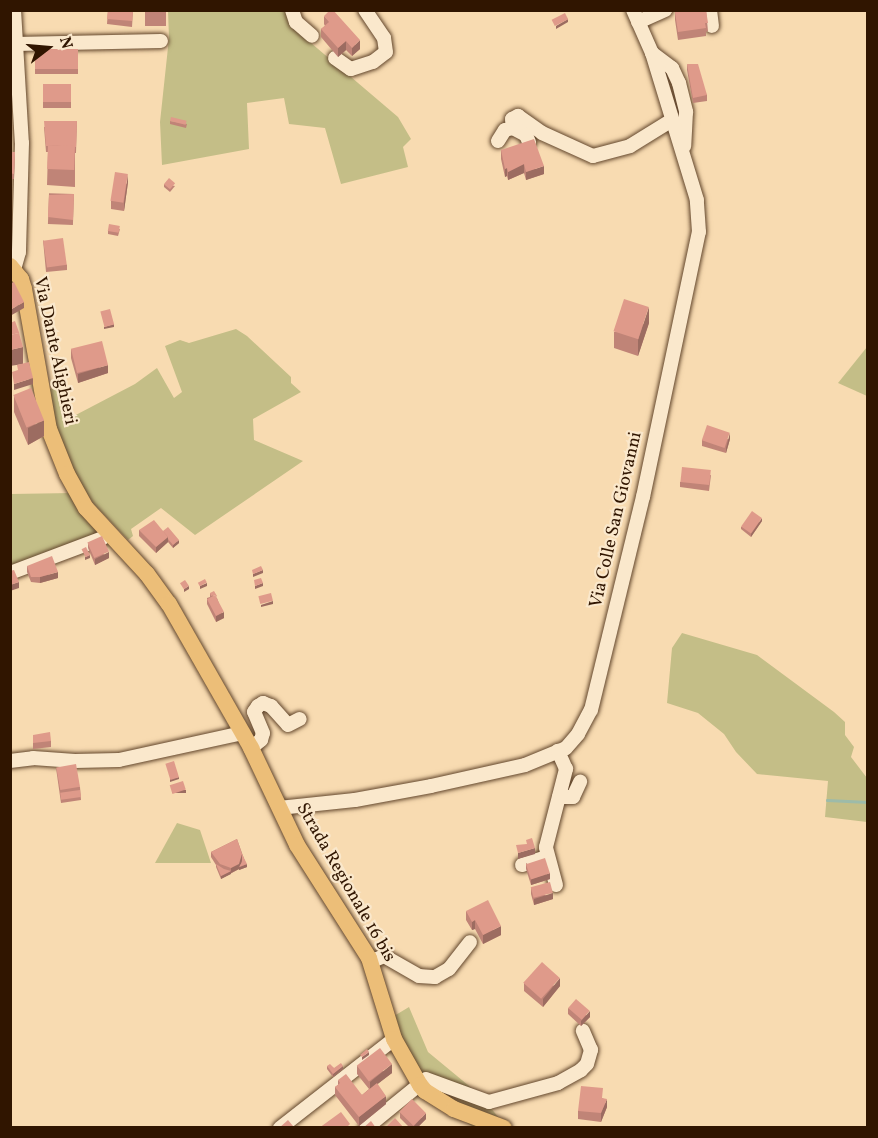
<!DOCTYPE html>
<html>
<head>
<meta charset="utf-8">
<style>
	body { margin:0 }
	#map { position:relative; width:878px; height:1138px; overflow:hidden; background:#f8dbb1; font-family:Vollkorn,serif }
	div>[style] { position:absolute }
	.green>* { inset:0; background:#c4be87 }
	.stream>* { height:3px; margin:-1.5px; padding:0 1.5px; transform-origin:1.5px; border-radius:1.5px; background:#9dbba9 }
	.roads { filter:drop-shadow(0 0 2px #62462c) drop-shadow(0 0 2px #62462c) }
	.minor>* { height:14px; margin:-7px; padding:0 7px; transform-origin:7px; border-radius:7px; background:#fae8cc }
	.major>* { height:16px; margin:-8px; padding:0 8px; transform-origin:8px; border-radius:8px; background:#ecbe78 }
	.wall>* { inset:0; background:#c08477; transform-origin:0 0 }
	.shaded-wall>* { inset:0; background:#9c6c61; transform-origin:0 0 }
	.building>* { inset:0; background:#df9a8a; transform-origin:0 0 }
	span { translate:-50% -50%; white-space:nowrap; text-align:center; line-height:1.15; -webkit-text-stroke:4.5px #fae8cc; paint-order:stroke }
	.street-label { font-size:18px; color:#301500 }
	.frame { position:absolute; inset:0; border:12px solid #301500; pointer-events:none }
	.north { position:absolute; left:18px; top:18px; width:60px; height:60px; -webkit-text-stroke:4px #fae8cc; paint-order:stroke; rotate:74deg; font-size:16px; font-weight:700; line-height:24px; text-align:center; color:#301500 }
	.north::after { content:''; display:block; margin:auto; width:21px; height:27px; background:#301500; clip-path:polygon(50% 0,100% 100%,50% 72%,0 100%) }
</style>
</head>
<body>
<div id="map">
	<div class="green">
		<div style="clip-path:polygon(168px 11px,288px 11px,304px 37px,398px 117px,411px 139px,403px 147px,408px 167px,341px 184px,325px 128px,289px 124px,284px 98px,247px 103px,249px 149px,162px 165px,160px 122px,169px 38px)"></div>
		<div style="clip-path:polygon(236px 329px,247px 336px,291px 377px,291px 383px,301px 392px,253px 419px,254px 440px,303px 461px,195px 535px,161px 508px,131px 529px,133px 536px,128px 540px,94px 504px,79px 483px,53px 420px,50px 389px,62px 387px,62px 404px,70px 418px,135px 384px,157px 368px,174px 398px,182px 392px,165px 346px,180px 340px,189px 343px)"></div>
		<div style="clip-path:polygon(867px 347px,867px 396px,838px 383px)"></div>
		<div style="clip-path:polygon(72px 493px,104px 531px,11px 570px,11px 494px)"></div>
		<div style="clip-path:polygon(682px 633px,757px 655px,834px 712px,845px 722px,845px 735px,854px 747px,851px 757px,867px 778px,867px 822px,825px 817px,828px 781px,757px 774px,736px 752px,724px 734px,698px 713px,667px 703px,672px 648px)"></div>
		<div style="clip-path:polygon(177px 823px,200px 830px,211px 863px,155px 863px)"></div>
		<div style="clip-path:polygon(409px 1007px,428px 1052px,480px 1095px,499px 1118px,501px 1127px,473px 1127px,424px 1093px,394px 1016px)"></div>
	</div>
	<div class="stream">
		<div style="left:827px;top:800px;width:41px;rotate:2.8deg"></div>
	</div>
	<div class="roads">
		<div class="minor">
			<div style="left:14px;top:10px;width:133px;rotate:86.6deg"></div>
			<div style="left:22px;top:143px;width:109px;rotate:91.6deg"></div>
			<div style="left:19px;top:252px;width:19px;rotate:106deg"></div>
			<div style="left:292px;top:10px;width:13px;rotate:72deg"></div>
			<div style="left:296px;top:22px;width:21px;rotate:41deg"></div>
			<div style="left:710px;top:10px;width:16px;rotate:83deg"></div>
			<div style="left:638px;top:22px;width:30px;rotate:-24deg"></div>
			<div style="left:15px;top:44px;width:146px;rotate:-1.2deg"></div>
			<div style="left:652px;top:53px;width:25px;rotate:37deg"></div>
			<div style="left:672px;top:68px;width:17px;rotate:65deg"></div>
			<div style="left:679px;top:83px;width:30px;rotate:76deg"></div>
			<div style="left:686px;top:112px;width:34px;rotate:93deg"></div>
			<div style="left:335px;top:58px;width:19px;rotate:35deg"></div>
			<div style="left:351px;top:69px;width:23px;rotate:-18deg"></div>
			<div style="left:373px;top:62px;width:16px;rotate:-38deg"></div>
			<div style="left:386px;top:52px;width:14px;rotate:-98deg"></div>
			<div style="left:384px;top:38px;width:34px;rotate:-124deg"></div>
			<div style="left:513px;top:128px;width:9px;rotate:-96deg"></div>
			<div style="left:512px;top:119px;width:7px;rotate:-27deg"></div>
			<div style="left:518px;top:116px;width:29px;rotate:35deg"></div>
			<div style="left:542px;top:133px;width:56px;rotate:24.3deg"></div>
			<div style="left:593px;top:156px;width:38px;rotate:-15deg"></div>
			<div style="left:630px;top:146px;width:49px;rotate:-31.8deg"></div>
			<div style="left:498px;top:141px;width:13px;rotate:-58deg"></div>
			<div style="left:505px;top:130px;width:8px;rotate:-14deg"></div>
			<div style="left:513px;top:128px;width:15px;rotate:28deg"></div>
			<div style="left:526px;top:135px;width:8px;rotate:67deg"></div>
			<div style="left:10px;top:573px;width:99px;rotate:-20.6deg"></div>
			<div style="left:251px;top:748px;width:13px;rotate:-39deg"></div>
			<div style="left:261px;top:740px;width:7px;rotate:-74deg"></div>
			<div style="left:263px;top:733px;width:23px;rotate:-113deg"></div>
			<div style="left:254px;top:712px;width:7px;rotate:-56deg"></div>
			<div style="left:258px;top:706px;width:6px;rotate:-31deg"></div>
			<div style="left:263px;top:703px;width:9px;rotate:21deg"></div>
			<div style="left:271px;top:706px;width:25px;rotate:48deg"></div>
			<div style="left:288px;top:725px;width:13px;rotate:-27deg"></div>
			<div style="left:10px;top:761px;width:23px;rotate:-7deg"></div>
			<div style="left:33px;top:758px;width:42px;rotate:4.1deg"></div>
			<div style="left:75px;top:761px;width:44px;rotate:-1.3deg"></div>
			<div style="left:119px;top:760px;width:127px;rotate:-12.3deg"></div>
			<div style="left:559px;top:797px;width:14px"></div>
			<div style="left:573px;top:797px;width:17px;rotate:-65deg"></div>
			<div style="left:279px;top:808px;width:76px;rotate:-6deg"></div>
			<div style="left:355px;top:800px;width:77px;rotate:-10.4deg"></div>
			<div style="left:431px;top:786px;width:96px;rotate:-12.6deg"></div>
			<div style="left:525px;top:765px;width:44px;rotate:-22.5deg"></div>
			<div style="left:566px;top:748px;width:18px;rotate:-49deg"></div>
			<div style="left:578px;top:734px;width:27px;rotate:-62deg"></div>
			<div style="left:591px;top:710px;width:219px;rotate:-76.3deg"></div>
			<div style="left:643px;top:497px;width:271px;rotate:-78.1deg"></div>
			<div style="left:699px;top:232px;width:32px;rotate:-94deg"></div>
			<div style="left:697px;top:200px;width:154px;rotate:-107deg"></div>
			<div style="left:652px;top:53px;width:47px;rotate:-113.8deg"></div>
			<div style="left:522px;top:865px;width:22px;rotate:-18deg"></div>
			<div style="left:556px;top:885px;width:39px;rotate:-105deg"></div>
			<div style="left:546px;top:847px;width:81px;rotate:-75.6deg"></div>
			<div style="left:566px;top:769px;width:20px;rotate:-114deg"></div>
			<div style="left:370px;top:962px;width:15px;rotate:-23deg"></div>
			<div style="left:384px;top:956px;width:40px;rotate:29.7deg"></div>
			<div style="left:419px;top:976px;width:16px;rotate:4deg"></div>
			<div style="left:435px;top:977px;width:16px;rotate:-30deg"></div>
			<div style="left:449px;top:969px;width:34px;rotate:-52deg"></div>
			<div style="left:280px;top:1128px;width:145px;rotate:-38deg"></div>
			<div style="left:366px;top:1128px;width:77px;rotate:-39.2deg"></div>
			<div style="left:426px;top:1079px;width:67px;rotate:20.1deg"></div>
			<div style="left:489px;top:1102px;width:72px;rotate:-15.4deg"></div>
			<div style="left:558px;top:1083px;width:26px;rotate:-29deg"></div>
			<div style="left:581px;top:1070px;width:8px;rotate:-45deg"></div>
			<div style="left:587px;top:1064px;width:15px;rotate:-74deg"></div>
			<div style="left:591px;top:1050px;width:21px;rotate:-113deg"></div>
		</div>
		<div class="major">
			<div style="left:10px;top:266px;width:17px;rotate:50deg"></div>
			<div style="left:21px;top:279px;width:10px;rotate:73deg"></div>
			<div style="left:24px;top:289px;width:142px;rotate:79.9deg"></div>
			<div style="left:49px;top:429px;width:48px;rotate:68.2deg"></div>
			<div style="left:67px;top:474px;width:39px;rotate:61deg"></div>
			<div style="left:86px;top:508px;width:90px;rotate:47.3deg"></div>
			<div style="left:147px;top:574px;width:37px;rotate:54deg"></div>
			<div style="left:169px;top:604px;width:166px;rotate:60.3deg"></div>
			<div style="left:251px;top:748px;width:107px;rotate:64.6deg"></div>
			<div style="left:297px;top:845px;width:134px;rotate:57.5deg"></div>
			<div style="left:369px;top:958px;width:85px;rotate:72.8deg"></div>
			<div style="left:394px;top:1039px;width:53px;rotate:60.5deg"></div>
			<div style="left:420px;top:1085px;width:8px;rotate:50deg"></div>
			<div style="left:425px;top:1091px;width:34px;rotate:32deg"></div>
			<div style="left:454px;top:1109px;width:53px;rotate:20.8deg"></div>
		</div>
	</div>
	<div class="wall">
		<div style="clip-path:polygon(108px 10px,133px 10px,132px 27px,107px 24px)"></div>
		<div style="left:145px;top:10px;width:21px;height:16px"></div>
		<div style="clip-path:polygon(678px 10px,706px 10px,708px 31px,706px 32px,706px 36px,678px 40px,675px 20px,675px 12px)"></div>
		<div style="clip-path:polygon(324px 16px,360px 49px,352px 56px,346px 50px,338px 57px,321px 37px,321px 29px,325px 26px,324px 24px)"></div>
		<div style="left:35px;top:49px;width:43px;height:25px"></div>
		<div style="clip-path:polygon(687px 64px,707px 95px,707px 101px,693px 103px,687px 70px)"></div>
		<div style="left:71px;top:84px;width:24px;height:28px;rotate:90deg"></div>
		<div style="clip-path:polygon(77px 121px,76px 153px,75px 153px,75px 187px,47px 185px,48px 152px,46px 152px,44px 127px)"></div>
		<div style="clip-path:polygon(170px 121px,187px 124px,186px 128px,170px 124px)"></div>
		<div style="clip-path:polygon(501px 150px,544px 174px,526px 180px,524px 173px,508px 180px,507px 176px,505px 177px,501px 159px)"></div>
		<div style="clip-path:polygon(10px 152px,15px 152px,14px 179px,10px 179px)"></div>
		<div style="clip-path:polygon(128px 182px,124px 211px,111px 209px,111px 201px)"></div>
		<div style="clip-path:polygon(164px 184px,175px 186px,170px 192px,164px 187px)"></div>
		<div style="left:74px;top:194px;width:31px;height:25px;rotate:92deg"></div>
		<div style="clip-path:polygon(120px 229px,118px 236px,108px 234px,108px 231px)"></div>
		<div style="clip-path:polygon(43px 240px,67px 265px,67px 270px,46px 272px)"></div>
		<div style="clip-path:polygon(649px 323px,638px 356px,614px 348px,614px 332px)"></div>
		<div style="clip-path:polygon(71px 349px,108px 373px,78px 383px,71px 358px)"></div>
		<div style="clip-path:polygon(14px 396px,44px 436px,28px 445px,14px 412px)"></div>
		<div style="clip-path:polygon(730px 439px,726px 453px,702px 446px,702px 440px)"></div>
		<div style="clip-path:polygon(711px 475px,709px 491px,680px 487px,680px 482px)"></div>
		<div style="clip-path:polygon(762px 521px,751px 537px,741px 529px,741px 527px)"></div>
		<div style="clip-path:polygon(139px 530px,163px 531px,179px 543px,173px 548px,168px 542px,156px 553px,139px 536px)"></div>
		<div style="clip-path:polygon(88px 543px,109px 558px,95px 565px,88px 548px)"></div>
		<div style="clip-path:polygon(27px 566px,58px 578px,40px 583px,31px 582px,27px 572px)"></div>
		<div style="clip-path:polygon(210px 593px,217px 598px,224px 618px,216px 622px,207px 604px,207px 598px,210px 597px)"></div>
		<div style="clip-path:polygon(33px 735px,51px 741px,51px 747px,33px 749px)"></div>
		<div style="clip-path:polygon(56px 768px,80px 787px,81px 800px,61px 803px)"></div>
		<div style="clip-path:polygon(237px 839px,247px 867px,239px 870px,239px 869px,221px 879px,216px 867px,216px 865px,211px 857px,211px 852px)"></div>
		<div style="clip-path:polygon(526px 863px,550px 879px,531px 885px,526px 869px)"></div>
		<div style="clip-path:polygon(531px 888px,553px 899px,534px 905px,531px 894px)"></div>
		<div style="clip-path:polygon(466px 911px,501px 935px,483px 944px,475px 929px,472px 930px,466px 920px)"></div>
		<div style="clip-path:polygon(524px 983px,560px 986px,543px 1007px,524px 991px)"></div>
		<div style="clip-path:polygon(568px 1008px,590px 1017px,581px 1026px,568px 1014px)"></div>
		<div style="clip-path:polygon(327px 1066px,334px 1068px,343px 1069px,333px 1077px,327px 1069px)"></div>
		<div style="clip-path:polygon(357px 1066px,392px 1073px,377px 1084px,386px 1104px,359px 1126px,335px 1095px,335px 1087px,338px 1085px,338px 1080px,362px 1095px,369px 1089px,357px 1074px)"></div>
		<div style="clip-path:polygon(603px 1098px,607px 1107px,601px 1122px,578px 1119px,578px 1111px)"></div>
		<div style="clip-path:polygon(400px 1112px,426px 1119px,417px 1128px,410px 1128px,400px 1118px)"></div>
	</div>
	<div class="shaded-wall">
		<div style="clip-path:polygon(568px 19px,568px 22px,556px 29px,556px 26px)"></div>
		<div style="clip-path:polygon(360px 40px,360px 49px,352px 56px,352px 48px)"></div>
		<div style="clip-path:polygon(346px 41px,346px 50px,338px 57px,338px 48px)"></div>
		<div style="clip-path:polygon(524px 164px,524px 173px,508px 180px,508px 172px)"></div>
		<div style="clip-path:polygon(544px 166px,544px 174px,526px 180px,526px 172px)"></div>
		<div style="clip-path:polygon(507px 168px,507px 176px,505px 177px,505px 169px)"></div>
		<div style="clip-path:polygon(128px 174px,128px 182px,124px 211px,124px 203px)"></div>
		<div style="clip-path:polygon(24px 302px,24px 308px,10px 316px,10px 310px)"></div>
		<div style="clip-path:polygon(649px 307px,649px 323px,638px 356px,638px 340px)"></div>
		<div style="clip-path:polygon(114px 324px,114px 327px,104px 329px,104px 327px)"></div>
		<div style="clip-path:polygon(23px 347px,23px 364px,10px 366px,10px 350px)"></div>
		<div style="clip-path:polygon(108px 365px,108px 373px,78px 383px,78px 374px)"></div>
		<div style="clip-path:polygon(33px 378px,33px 384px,14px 390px,14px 384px)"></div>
		<div style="clip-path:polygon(44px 420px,44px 436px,28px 445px,28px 428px)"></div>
		<div style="clip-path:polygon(730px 433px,730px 439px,726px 453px,726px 448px)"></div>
		<div style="clip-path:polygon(762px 518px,762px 521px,751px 537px,751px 534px)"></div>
		<div style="clip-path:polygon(168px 537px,168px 542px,156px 553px,156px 547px)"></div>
		<div style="clip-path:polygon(179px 540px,179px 543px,173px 548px,173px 545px)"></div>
		<div style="clip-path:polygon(109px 552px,109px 558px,95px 565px,95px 559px)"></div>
		<div style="clip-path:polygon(90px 555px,90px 558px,85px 560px,85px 557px)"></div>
		<div style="clip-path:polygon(263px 570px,263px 573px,253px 577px,253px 574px)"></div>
		<div style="clip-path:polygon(58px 572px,58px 578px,40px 583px,40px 577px)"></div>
		<div style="clip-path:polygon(19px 582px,19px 588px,10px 591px,10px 585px)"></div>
		<div style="clip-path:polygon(207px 583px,207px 586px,200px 589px,200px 586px)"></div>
		<div style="clip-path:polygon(263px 583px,263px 586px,255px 589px,255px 586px)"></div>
		<div style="clip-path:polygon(189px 586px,189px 589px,184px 592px,184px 589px)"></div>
		<div style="clip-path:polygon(273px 601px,273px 604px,261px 607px,261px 605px)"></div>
		<div style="clip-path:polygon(224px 612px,224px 618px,216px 622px,216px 616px)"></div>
		<div style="clip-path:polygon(179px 777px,179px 779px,170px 782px,170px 779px)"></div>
		<div style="left:186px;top:790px;width:3px;height:14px;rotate:90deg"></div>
		<div style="clip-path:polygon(535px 848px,535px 854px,518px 859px,518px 853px)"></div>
		<div style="clip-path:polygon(242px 854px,242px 860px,240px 867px,247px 864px,247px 867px,239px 870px,239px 869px,231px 873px,231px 868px)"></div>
		<div style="clip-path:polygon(231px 871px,231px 874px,221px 879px,221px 876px)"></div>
		<div style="clip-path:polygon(550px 873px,550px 879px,531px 885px,531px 879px)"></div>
		<div style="clip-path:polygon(553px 893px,553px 899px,534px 905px,534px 899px)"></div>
		<div style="clip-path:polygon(475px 920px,475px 929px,472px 930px,472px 922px)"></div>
		<div style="clip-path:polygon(501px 926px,501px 935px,483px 944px,483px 935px)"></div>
		<div style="clip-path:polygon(560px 978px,560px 986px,543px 1007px,543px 999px)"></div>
		<div style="clip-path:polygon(590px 1011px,590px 1017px,581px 1026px,581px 1021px)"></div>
		<div style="clip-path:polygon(369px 1052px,369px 1055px,362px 1060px,362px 1057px)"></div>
		<div style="clip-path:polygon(392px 1064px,392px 1073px,370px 1090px,370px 1082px)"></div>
		<div style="clip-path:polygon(343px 1066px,343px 1069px,333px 1077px,333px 1074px)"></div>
		<div style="clip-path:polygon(386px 1096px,386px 1104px,359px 1126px,359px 1117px)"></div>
		<div style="clip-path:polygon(607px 1099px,607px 1107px,601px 1122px,601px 1113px)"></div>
		<div style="clip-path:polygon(426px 1113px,426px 1119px,417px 1128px,414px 1128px,414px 1126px)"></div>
	</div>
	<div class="building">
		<div style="clip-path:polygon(108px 10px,133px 10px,132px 21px,107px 19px)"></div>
		<div style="clip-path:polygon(330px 10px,333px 10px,360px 40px,352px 48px,346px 41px,338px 48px,321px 29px,329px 22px,324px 16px)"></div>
		<div style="clip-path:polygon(678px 10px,706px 10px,708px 23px,705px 23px,706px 28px,678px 32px,675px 12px)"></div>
		<div style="left:565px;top:13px;width:7px;height:15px;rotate:63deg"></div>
		<div style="left:35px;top:49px;width:43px;height:20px"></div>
		<div style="clip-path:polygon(687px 64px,698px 64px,707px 95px,693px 98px)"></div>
		<div style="left:71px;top:84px;width:18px;height:28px;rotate:90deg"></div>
		<div style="left:171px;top:117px;width:16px;height:4px;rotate:14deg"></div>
		<div style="clip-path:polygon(44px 121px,77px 121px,76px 147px,48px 145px,48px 146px,46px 146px)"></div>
		<div style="clip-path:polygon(534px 139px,544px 166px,526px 172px,524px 164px,508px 172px,507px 168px,505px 169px,501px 150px)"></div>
		<div style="left:48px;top:145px;width:27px;height:24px;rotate:2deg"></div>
		<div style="clip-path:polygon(10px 152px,15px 152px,14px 174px,10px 173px)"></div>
		<div style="left:115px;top:172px;width:13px;height:29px;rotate:9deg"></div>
		<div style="left:169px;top:178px;width:8px;height:8px;rotate:40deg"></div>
		<div style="clip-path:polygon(74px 194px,73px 220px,48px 217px,49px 195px)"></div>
		<div style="left:109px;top:224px;width:11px;height:7px;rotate:10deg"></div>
		<div style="left:63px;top:238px;width:27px;height:20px;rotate:82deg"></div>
		<div style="clip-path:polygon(14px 282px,24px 302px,10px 310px,10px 284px)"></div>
		<div style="left:624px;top:299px;width:26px;height:34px;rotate:18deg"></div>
		<div style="left:110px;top:309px;width:16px;height:10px;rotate:75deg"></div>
		<div style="clip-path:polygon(15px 321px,20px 335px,19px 333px,10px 335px,10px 323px)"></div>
		<div style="clip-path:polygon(19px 333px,23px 347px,10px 350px,10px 335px)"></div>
		<div style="left:102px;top:341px;width:25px;height:32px;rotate:76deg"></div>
		<div style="clip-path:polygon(29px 362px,33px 378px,14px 384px,12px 372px,18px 370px,17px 365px)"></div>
		<div style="left:31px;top:388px;width:35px;height:19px;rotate:68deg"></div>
		<div style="left:707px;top:425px;width:24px;height:16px;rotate:19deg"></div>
		<div style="left:682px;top:467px;width:29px;height:15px;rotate:6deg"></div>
		<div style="left:752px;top:511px;width:12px;height:19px;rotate:35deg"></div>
		<div style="clip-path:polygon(154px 520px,168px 537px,156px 547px,139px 530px)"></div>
		<div style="clip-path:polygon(168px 527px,179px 540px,173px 545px,168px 539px,168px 537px,163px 531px)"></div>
		<div style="left:102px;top:536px;width:17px;height:16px;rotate:66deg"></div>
		<div style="left:86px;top:547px;width:9px;height:5px;rotate:63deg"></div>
		<div style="clip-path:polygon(52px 556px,58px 572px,40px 577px,31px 577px,27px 566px)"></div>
		<div style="clip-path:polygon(261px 566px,263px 570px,253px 574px,252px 570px)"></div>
		<div style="clip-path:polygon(14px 570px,19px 582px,10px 585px,10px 571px)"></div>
		<div style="clip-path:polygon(261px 578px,263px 583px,255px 586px,254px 580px)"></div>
		<div style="left:205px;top:579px;width:4px;height:8px;rotate:63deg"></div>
		<div style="left:185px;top:580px;width:7px;height:6px;rotate:56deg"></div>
		<div style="clip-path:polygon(214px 591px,217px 596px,216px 597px,215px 595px,211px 596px,210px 593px)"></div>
		<div style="left:271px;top:593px;width:8px;height:13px;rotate:76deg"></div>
		<div style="left:215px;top:595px;width:19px;height:9px;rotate:62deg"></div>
		<div style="clip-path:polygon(50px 732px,51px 741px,33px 743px,33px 735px)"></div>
		<div style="left:174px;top:761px;width:17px;height:9px;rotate:73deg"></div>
		<div style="left:76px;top:764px;width:23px;height:20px;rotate:80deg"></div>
		<div style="left:183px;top:781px;width:9px;height:14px;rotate:72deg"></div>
		<div style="left:80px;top:790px;width:7px;height:20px;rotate:82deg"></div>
		<div style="clip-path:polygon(532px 838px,535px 848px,518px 853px,516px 845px,527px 844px,526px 840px)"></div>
		<div style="clip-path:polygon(237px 839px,242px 854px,239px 864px,231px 868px,220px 864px,211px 852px)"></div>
		<div style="clip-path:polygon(242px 854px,247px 864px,239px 867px,242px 862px)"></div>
		<div style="left:545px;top:858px;width:16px;height:20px;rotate:72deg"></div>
		<div style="clip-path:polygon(216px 864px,224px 869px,231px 871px,221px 876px)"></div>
		<div style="left:550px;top:882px;width:11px;height:20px;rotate:75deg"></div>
		<div style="clip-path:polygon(488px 900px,501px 926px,483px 935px,475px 920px,472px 922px,466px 911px)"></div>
		<div style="left:542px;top:962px;width:24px;height:28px;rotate:42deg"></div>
		<div style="left:576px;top:999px;width:18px;height:12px;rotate:41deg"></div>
		<div style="left:380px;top:1048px;width:20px;height:29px;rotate:53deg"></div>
		<div style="clip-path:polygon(367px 1049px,369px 1052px,362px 1057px,360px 1055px)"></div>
		<div style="clip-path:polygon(341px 1063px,343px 1066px,333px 1074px,327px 1066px,330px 1064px,334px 1068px)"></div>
		<div style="clip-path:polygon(346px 1074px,362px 1095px,377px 1083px,386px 1096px,359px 1117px,335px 1087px,340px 1083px,338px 1080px)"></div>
		<div style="clip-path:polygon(581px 1086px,603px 1088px,602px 1098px,607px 1099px,601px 1113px,578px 1111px)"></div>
		<div style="left:412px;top:1099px;width:20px;height:18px;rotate:45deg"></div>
		<div style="clip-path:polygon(341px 1112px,350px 1124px,346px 1128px,319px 1128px)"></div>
		<div style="clip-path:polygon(395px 1118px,404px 1128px,385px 1128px)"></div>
		<div style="clip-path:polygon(288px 1120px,293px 1126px,292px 1128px,279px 1128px)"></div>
		<div style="clip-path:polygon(371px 1121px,376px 1128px,363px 1128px)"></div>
	</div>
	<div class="street-label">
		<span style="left:54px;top:351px;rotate:78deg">Via Dante Alighieri</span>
		<span style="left:617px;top:520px;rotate:-77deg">Via Colle San Giovanni</span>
		<span style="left:345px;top:883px;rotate:60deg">Strada Regionale 16 bis</span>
	</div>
	<div class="frame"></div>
	<div class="north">N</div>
</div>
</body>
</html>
